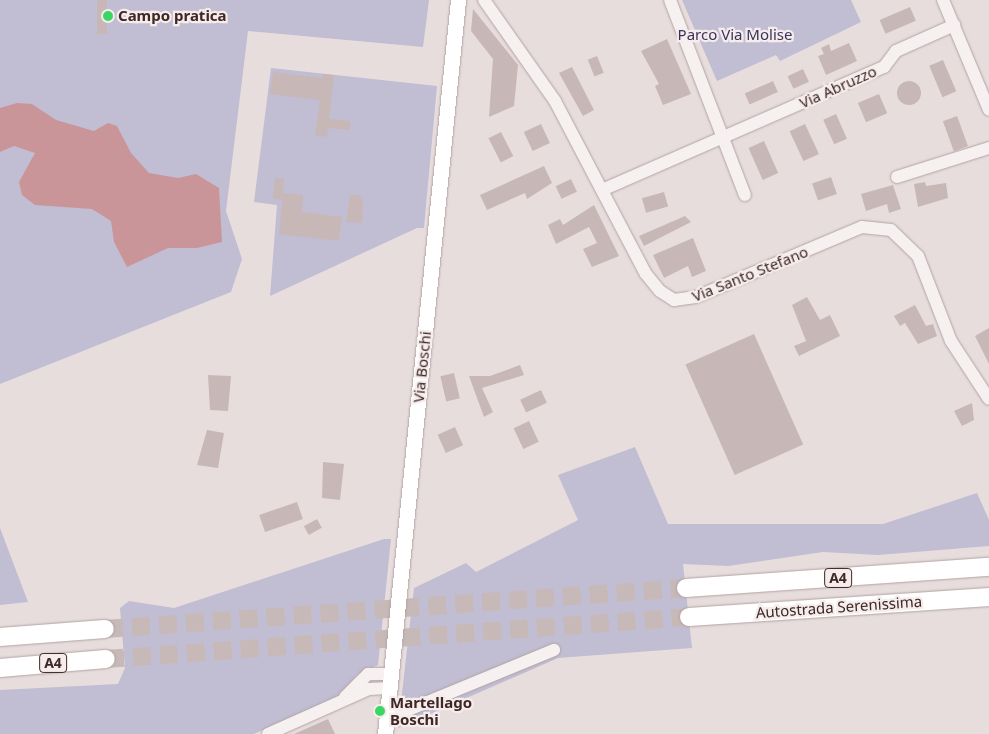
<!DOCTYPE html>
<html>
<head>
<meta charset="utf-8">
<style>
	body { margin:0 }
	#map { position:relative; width:989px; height:734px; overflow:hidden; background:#e8dddd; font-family:"Noto Sans",sans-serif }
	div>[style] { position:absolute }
	.green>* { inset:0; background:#c1bdd2 }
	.water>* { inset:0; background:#ca9599 }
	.building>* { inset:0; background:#c8b7b7; transform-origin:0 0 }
	.round { border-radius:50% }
	.highway-tunnel>* { height:18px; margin-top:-9px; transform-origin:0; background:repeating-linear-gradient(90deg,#c6b9b8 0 18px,transparent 0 27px) }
	.roads { filter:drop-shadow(0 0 1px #b2a3a2) drop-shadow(0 0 1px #b2a3a2) }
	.minor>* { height:12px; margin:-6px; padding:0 6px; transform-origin:6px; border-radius:6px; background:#f6f0f0 }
	.major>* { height:15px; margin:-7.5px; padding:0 7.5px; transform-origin:7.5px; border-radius:7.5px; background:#fff }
	.highway>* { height:18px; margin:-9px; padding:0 9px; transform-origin:9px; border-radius:9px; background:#fff }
	.dots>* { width:14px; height:14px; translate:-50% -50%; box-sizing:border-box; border:2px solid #f5ecec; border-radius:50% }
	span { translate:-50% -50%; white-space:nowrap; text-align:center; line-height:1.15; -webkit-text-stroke:4.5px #f5ecec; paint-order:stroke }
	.shield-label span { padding:1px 4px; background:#f5ecec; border:1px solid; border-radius:4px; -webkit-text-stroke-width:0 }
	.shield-label { font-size:14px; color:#3f2725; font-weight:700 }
	.poi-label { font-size:15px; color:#3f2725; font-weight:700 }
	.left { translate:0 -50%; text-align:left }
	.park-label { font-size:15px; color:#3b325c }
	.street-label { font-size:15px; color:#3f2725 }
</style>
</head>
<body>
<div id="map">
	<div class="green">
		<div style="clip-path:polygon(0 0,429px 0,423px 47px,248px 31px,226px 211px,242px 259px,231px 292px,0 384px)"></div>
		<div style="clip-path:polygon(682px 0,851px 0,861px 22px,780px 61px,776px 55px,717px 81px)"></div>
		<div style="clip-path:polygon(271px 68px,437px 86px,424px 228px,417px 228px,270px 296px,277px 205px,254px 202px)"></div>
		<div style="clip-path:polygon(635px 447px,668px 524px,883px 524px,977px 493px,989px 520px,989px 546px,878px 555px,823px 552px,728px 566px,683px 564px,692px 648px,558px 658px,398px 728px,414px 588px,466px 563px,476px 572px,578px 520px,558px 475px)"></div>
		<div style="clip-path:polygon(0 528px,28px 602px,0 605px)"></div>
		<div style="clip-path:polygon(384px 539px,391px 539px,378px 665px,358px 674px,338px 696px,254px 734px,0 734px,0 690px,118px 684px,125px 668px,120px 608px,129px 601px,174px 608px)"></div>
	</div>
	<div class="water">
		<div style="clip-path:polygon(17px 103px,32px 104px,56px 120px,94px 131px,108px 123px,117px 126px,131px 153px,149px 173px,178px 178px,196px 174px,219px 188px,222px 242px,197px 248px,168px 248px,127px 267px,114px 242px,111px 221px,92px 209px,35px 205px,22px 195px,19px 182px,35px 153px,14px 146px,0 152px,0 108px)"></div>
	</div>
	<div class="building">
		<div style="left:97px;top:0;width:10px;height:34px"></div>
		<div style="left:910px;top:7px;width:15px;height:33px;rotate:67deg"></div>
		<div style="clip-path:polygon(473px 9px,518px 65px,514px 106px,489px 117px,493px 59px,471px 31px)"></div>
		<div style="clip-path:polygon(667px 39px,691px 94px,663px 105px,655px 86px,659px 84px,641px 51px)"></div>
		<div style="clip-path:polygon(849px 43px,857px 61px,826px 75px,818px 56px,824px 54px,821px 48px,829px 44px,831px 51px)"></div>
		<div style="left:597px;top:56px;width:18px;height:10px;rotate:68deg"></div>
		<div style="left:943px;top:60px;width:34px;height:15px;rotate:67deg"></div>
		<div style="clip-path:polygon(572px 67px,594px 110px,583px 116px,559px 73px)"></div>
		<div style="left:803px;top:69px;width:14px;height:17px;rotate:65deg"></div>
		<div style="clip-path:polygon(273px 72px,322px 78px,323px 74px,334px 75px,329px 119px,350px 121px,350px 130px,328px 128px,327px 137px,315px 135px,320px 100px,270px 94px)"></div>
		<div class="round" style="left:897px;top:81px;width:24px;height:24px"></div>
		<div style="left:773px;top:81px;width:12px;height:31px;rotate:66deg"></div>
		<div style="left:879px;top:94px;width:21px;height:23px;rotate:67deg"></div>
		<div style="left:836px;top:114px;width:27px;height:14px;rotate:66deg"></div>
		<div style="left:957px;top:116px;width:32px;height:15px;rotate:70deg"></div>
		<div style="left:541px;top:124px;width:21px;height:19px;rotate:65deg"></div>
		<div style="left:805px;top:124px;width:33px;height:17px;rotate:65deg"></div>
		<div style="left:501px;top:132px;width:27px;height:14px;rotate:63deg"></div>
		<div style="left:764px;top:141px;width:35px;height:17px;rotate:66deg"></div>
		<div style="clip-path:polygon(544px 166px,552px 183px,527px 199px,525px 193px,487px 210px,480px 195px)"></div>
		<div style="left:831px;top:177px;width:18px;height:20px;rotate:71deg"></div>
		<div style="left:275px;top:178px;width:9px;height:21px;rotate:6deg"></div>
		<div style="left:571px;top:179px;width:14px;height:17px;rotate:65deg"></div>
		<div style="clip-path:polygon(925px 182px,926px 186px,946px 183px,948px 198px,918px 207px,914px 184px)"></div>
		<div style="clip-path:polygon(893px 185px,901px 209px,889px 213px,887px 204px,866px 211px,861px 194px)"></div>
		<div style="left:664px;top:192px;width:15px;height:23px;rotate:74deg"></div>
		<div style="clip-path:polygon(283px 193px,303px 195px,302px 212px,342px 217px,339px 241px,279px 234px)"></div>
		<div style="clip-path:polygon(350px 195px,359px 195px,363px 202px,362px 223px,346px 222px)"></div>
		<div style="clip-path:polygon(594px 205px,619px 256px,592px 267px,583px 249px,597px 243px,589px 227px,556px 244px,548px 225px,560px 219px,563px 225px)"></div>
		<div style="clip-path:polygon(685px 216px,691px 222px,644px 246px,639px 236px)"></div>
		<div style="clip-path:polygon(693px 238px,706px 271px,692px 277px,688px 266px,664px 278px,653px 255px)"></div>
		<div style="clip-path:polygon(807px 297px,820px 320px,830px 315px,840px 336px,799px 356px,794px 346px,806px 341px,792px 305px)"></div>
		<div style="clip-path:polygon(915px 305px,926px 326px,933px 324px,937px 336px,918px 344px,905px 323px,900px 326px,894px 316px)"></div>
		<div style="clip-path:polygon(989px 328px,989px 364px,975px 336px)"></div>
		<div style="left:754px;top:334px;width:121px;height:75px;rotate:66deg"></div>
		<div style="clip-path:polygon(520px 365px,524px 375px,482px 388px,493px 412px,484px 417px,469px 376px,490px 376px)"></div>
		<div style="left:454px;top:373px;width:26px;height:14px;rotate:77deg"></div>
		<div style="clip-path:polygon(208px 375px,231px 376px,228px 411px,210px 410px)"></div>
		<div style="left:541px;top:390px;width:14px;height:23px;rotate:65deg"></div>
		<div style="clip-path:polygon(972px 403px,974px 420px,962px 426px,954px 411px)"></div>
		<div style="left:529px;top:421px;width:23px;height:17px;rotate:65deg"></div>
		<div style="left:455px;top:427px;width:20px;height:19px;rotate:66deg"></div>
		<div style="clip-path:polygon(207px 430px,224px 433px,218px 468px,197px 465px)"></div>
		<div style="clip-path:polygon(323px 462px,344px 464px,340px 500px,322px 498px)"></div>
		<div style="left:297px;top:502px;width:18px;height:40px;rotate:71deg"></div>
		<div style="left:317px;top:519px;width:10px;height:15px;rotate:61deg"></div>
		<div style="clip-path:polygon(328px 719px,335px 734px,294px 734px)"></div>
	</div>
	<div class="highway-tunnel">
		<div style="left:105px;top:629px;width:582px;rotate:-4.04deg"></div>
		<div style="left:106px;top:659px;width:585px;rotate:-4.12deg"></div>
	</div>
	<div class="roads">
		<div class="minor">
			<div style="left:484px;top:0;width:123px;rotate:54.9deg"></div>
			<div style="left:555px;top:101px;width:195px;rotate:62.3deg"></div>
			<div style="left:646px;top:274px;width:22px;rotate:51deg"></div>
			<div style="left:660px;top:291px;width:17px;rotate:33deg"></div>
			<div style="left:674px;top:300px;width:22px;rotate:-8deg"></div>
			<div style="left:696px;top:297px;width:180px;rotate:-22.9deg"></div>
			<div style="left:862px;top:227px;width:29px;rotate:6deg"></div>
			<div style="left:891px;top:230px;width:37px;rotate:44deg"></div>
			<div style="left:918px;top:256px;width:91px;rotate:68.8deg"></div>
			<div style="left:951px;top:341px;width:69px;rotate:56.8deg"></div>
			<div style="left:670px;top:0;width:209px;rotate:69deg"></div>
			<div style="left:943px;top:0;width:119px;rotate:67.3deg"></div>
			<div style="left:897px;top:177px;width:96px;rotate:-17.5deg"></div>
			<div style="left:602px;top:190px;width:308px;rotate:-23.6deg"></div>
			<div style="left:884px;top:67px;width:20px;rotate:-53deg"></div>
			<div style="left:896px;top:51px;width:64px;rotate:-24.1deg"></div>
			<div style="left:345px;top:697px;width:33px;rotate:-45deg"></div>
			<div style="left:368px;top:674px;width:22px"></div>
			<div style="left:386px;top:715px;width:10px"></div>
			<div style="left:396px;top:715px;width:171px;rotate:-22.4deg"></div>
			<div style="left:268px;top:734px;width:111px;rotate:-24deg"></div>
			<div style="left:369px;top:689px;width:20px;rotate:-3deg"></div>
		</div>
		<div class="major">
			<div style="left:385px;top:734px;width:738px;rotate:-84.32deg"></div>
		</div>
		<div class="highway">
			<div style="left:686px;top:588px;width:304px;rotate:-4deg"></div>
			<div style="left:689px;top:617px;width:301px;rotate:-3.8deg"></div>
			<div style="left:0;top:637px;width:105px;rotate:-4.4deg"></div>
			<div style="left:0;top:668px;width:106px;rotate:-4.9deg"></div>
		</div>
	</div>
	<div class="dots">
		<div style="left:108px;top:16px;background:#39d663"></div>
		<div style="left:380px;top:711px;background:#39d663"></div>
	</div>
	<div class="shield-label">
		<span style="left:838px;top:578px">A4</span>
		<span style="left:53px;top:663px">A4</span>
	</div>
	<div class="poi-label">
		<span class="left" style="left:118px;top:16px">Campo pratica</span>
		<span class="left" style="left:390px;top:711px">Martellago<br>Boschi</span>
	</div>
	<div class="park-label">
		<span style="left:735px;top:35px">Parco Via Molise</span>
	</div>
	<div class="street-label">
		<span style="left:838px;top:87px;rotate:-24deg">Via Abruzzo</span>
		<span style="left:750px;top:274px;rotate:-22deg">Via Santo Stefano</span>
		<span style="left:422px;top:367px;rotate:-84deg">Via Boschi</span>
		<span style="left:839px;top:607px;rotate:-4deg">Autostrada Serenissima</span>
	</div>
</div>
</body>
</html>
